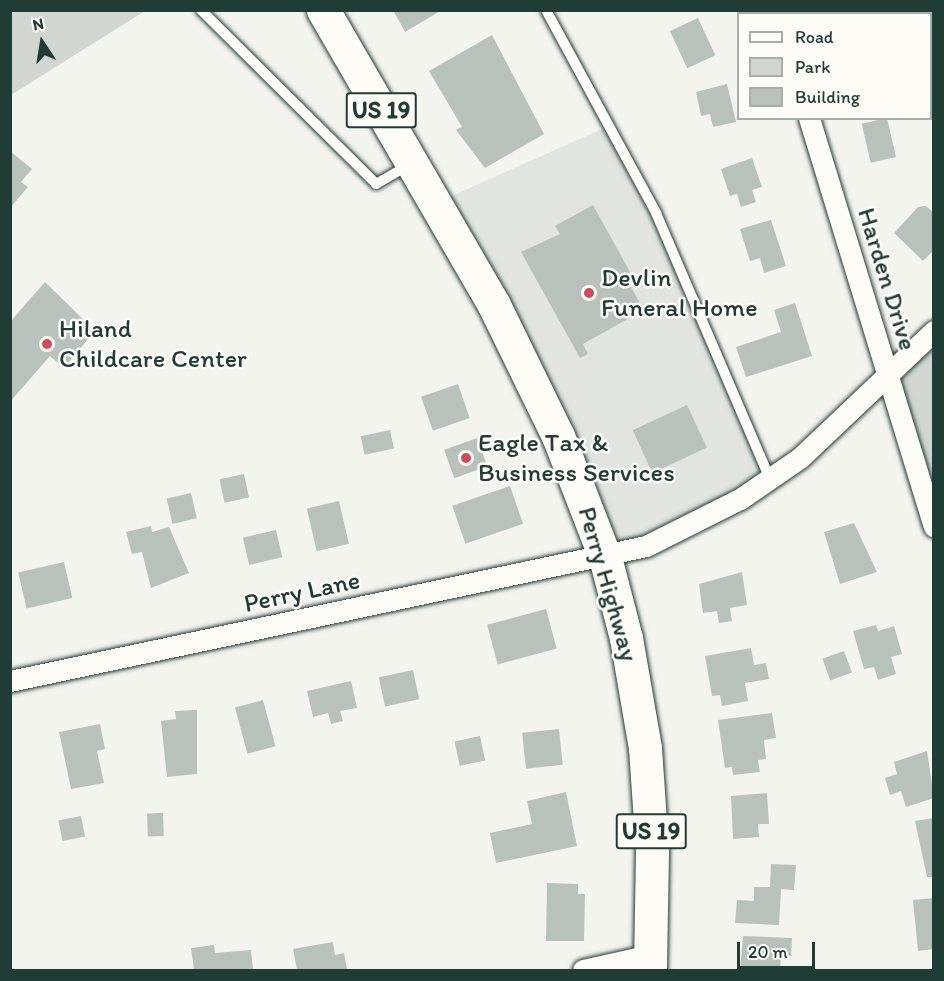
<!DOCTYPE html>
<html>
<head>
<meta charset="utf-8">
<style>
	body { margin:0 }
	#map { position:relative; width:944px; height:981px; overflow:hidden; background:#f4f4ef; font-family:Itim,sans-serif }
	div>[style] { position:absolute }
	.built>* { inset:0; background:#e2e5df; transform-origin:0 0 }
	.green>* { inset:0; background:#d1d6d1 }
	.building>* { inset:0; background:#b9c1bb; transform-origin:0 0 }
	.roads { filter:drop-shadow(0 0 2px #1f3d34) drop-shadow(0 0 2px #1f3d34) }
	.lane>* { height:10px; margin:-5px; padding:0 5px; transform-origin:5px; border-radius:5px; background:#fdfcf7 }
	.street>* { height:21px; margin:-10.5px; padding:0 10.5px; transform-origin:10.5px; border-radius:10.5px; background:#fdfcf7 }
	.primary>* { height:33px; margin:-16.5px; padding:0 16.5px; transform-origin:16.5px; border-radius:16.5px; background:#fdfcf7 }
	.dots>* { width:16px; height:16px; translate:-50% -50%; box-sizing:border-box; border:3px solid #fdfcf7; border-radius:50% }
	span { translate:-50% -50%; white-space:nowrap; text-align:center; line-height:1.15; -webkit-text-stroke:5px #fdfcf7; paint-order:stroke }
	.shield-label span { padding:2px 4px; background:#fdfcf7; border:2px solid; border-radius:4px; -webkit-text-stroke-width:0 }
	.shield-label { font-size:24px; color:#1f3d34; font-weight:700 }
	.poi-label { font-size:26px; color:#1f3d34 }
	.left { translate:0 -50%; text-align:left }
	.street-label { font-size:26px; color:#1f3d34 }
	.frame { position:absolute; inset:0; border:12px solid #1f3d34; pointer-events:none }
	.legend { position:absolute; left:737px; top:12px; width:195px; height:108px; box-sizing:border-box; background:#fdfcf7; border:2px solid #a4b0a9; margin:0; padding:8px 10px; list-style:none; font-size:18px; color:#1f3d34 }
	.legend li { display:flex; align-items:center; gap:12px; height:30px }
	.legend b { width:30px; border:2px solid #a4b0a9 }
	.north { position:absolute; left:12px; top:12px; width:60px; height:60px; -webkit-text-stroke:4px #fdfcf7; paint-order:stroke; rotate:348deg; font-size:16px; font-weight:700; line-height:24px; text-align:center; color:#1f3d34 }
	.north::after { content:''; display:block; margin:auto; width:21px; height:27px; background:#1f3d34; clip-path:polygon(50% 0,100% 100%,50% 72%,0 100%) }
	.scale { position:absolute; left:737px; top:942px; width:78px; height:27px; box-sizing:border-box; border:3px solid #1f3d34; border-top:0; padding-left:8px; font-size:18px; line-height:21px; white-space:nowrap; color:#1f3d34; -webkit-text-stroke:4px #fdfcf7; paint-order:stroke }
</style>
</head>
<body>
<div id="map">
	<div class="built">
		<div style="left:611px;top:125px;width:388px;height:191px;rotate:66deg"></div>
	</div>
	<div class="green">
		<div style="clip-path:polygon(11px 10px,145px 10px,145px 11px,11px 95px)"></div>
		<div style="clip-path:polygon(933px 331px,933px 526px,889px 378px)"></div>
	</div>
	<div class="building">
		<div style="clip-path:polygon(393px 10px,442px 10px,405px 32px)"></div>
		<div style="left:698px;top:18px;width:41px;height:31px;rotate:65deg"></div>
		<div style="clip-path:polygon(492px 35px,544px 134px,485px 168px,456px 130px,462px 127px,429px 71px)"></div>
		<div style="clip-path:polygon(727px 84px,736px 122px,713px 127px,710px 114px,701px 116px,696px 92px)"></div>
		<div style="left:887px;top:118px;width:40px;height:26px;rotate:77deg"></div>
		<div style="clip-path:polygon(10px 151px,32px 169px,21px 182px,28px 187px,10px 208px)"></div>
		<div style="clip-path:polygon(752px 158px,762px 187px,752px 190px,756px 202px,741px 207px,737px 194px,730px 196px,721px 169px)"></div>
		<div style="clip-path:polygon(593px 205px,630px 272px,624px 275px,644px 310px,583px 344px,588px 354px,580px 358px,521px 252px,560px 234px,555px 226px)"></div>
		<div style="clip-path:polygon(926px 206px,934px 213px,934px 250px,923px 261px,894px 233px,918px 207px)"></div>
		<div style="clip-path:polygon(771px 220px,786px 266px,764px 273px,760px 258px,750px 261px,740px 229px)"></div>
		<div style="clip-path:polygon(45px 282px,95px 331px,64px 368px,50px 356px,10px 402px,10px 322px)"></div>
		<div style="clip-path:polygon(795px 303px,812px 356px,746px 377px,736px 347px,781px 332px,774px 310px)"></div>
		<div style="left:458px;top:384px;width:36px;height:39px;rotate:71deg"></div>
		<div style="left:687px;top:405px;width:47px;height:60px;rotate:65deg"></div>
		<div style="left:390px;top:430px;width:19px;height:30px;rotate:78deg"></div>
		<div style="left:477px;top:438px;width:30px;height:35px;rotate:70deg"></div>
		<div style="left:244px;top:474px;width:24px;height:25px;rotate:78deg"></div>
		<div style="left:510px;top:486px;width:40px;height:61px;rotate:71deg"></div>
		<div style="left:191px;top:493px;width:26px;height:25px;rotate:77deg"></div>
		<div style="left:339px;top:501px;width:44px;height:33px;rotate:77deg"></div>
		<div style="clip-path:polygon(854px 523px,877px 572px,840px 584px,824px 532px)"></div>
		<div style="clip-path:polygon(151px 526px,152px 532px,169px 527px,189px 573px,151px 588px,142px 552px,132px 554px,126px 532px)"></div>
		<div style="left:276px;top:530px;width:28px;height:34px;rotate:77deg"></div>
		<div style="left:64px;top:562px;width:37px;height:47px;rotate:77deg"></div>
		<div style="clip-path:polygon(742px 572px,747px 605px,730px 608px,732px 621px,719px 623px,717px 611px,703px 613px,699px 584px)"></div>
		<div style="left:546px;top:609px;width:41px;height:61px;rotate:75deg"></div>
		<div style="clip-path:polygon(876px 625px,878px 631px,894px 626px,902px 654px,891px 657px,896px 674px,878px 680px,874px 667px,864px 669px,853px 631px)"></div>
		<div style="clip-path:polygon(751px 648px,754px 665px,766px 663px,769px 679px,745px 683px,748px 701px,722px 706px,720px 695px,712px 696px,705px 656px)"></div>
		<div style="left:844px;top:651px;width:23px;height:23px;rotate:70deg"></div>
		<div style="left:413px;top:670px;width:30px;height:35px;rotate:78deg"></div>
		<div style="clip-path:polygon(351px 681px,357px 708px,340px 711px,343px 721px,331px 724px,328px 713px,313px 717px,307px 691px)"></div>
		<div style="left:263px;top:700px;width:48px;height:29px;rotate:75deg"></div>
		<div style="clip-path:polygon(197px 710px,197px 774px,167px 777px,161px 721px,176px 719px,175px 711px)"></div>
		<div style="clip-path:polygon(772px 713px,776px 738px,764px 740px,766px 759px,758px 760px,760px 772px,733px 775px,732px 767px,725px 768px,718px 720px)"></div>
		<div style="clip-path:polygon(100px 724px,105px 749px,97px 751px,104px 783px,71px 789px,59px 732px)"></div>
		<div style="left:559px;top:729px;width:36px;height:37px;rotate:84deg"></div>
		<div style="left:480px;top:736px;width:25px;height:26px;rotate:78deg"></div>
		<div style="clip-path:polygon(927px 751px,934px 798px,906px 807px,901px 791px,890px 795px,885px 778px,897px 774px,894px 762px)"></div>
		<div style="clip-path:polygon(566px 792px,577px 846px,496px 863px,490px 833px,532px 824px,527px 801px)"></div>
		<div style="clip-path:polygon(767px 793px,769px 824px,758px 824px,759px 837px,733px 839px,731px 796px)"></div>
		<div style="left:163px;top:813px;width:23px;height:16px;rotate:88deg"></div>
		<div style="left:81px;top:816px;width:21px;height:23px;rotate:79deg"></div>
		<div style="clip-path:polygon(934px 818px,934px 877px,927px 877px,915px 821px)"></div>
		<div style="clip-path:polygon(771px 864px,796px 865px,794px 890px,781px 889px,779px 925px,735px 923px,737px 900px,754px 901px,754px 887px,770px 887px)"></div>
		<div style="clip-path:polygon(547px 883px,578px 884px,578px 894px,585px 894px,584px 941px,546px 941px)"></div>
		<div style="clip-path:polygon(934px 898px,934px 949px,918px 951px,913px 900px)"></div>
		<div style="clip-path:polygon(743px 936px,792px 938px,791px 956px,781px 955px,780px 970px,740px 970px)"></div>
		<div style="clip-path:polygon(333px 942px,335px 955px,344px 953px,347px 969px,297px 970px,293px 949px)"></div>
		<div style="clip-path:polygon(214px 945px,215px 953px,251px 950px,253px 970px,194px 970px,191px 948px)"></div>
	</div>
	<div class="roads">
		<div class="lane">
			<div style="left:201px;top:10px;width:247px;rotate:44.8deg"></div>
			<div style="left:376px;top:184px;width:38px;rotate:-30deg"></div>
			<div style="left:546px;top:10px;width:231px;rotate:61.5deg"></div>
			<div style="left:656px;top:213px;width:289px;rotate:66.8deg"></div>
		</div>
		<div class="street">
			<div style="left:773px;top:10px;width:4px;rotate:76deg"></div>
			<div style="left:809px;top:118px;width:427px;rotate:73deg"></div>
			<div style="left:10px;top:681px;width:650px;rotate:-11.98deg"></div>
			<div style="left:646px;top:546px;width:105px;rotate:-26.6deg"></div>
			<div style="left:740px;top:499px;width:74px;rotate:-34.5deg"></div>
			<div style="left:801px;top:457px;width:183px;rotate:-43.5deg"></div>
			<div style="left:583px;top:970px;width:69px;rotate:-12.6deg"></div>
		</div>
		<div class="primary">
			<div style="left:323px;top:10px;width:341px;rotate:59.9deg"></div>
			<div style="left:494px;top:305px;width:146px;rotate:64deg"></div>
			<div style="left:558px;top:436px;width:130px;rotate:68.8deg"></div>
			<div style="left:605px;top:557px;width:84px;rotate:75.5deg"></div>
			<div style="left:626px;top:638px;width:112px;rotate:80.2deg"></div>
			<div style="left:645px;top:748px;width:104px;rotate:86.1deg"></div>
			<div style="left:652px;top:852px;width:118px;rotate:91deg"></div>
		</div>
	</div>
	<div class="dots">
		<div style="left:589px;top:293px;background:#d1495b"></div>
		<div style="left:47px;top:344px;background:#d1495b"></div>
		<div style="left:466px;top:458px;background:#d1495b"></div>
	</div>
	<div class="shield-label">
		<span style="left:381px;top:110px">US 19</span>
		<span style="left:651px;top:831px">US 19</span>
	</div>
	<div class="poi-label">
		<span class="left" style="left:601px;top:293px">Devlin<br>Funeral Home</span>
		<span class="left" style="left:59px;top:344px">Hiland<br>Childcare Center</span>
		<span class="left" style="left:478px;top:458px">Eagle Tax &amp;<br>Business Services</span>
	</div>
	<div class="street-label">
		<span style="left:887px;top:279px;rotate:73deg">Harden Drive</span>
		<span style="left:608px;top:584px;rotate:74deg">Perry Highway</span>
		<span style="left:302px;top:592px;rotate:-12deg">Perry Lane</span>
	</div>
	<div class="frame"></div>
	<ul class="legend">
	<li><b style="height:8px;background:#fdfcf7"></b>Road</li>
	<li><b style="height:16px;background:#d1d6d1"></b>Park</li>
	<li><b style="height:16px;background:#b9c1bb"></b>Building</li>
	</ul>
	<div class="north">N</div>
	<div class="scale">20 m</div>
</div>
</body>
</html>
